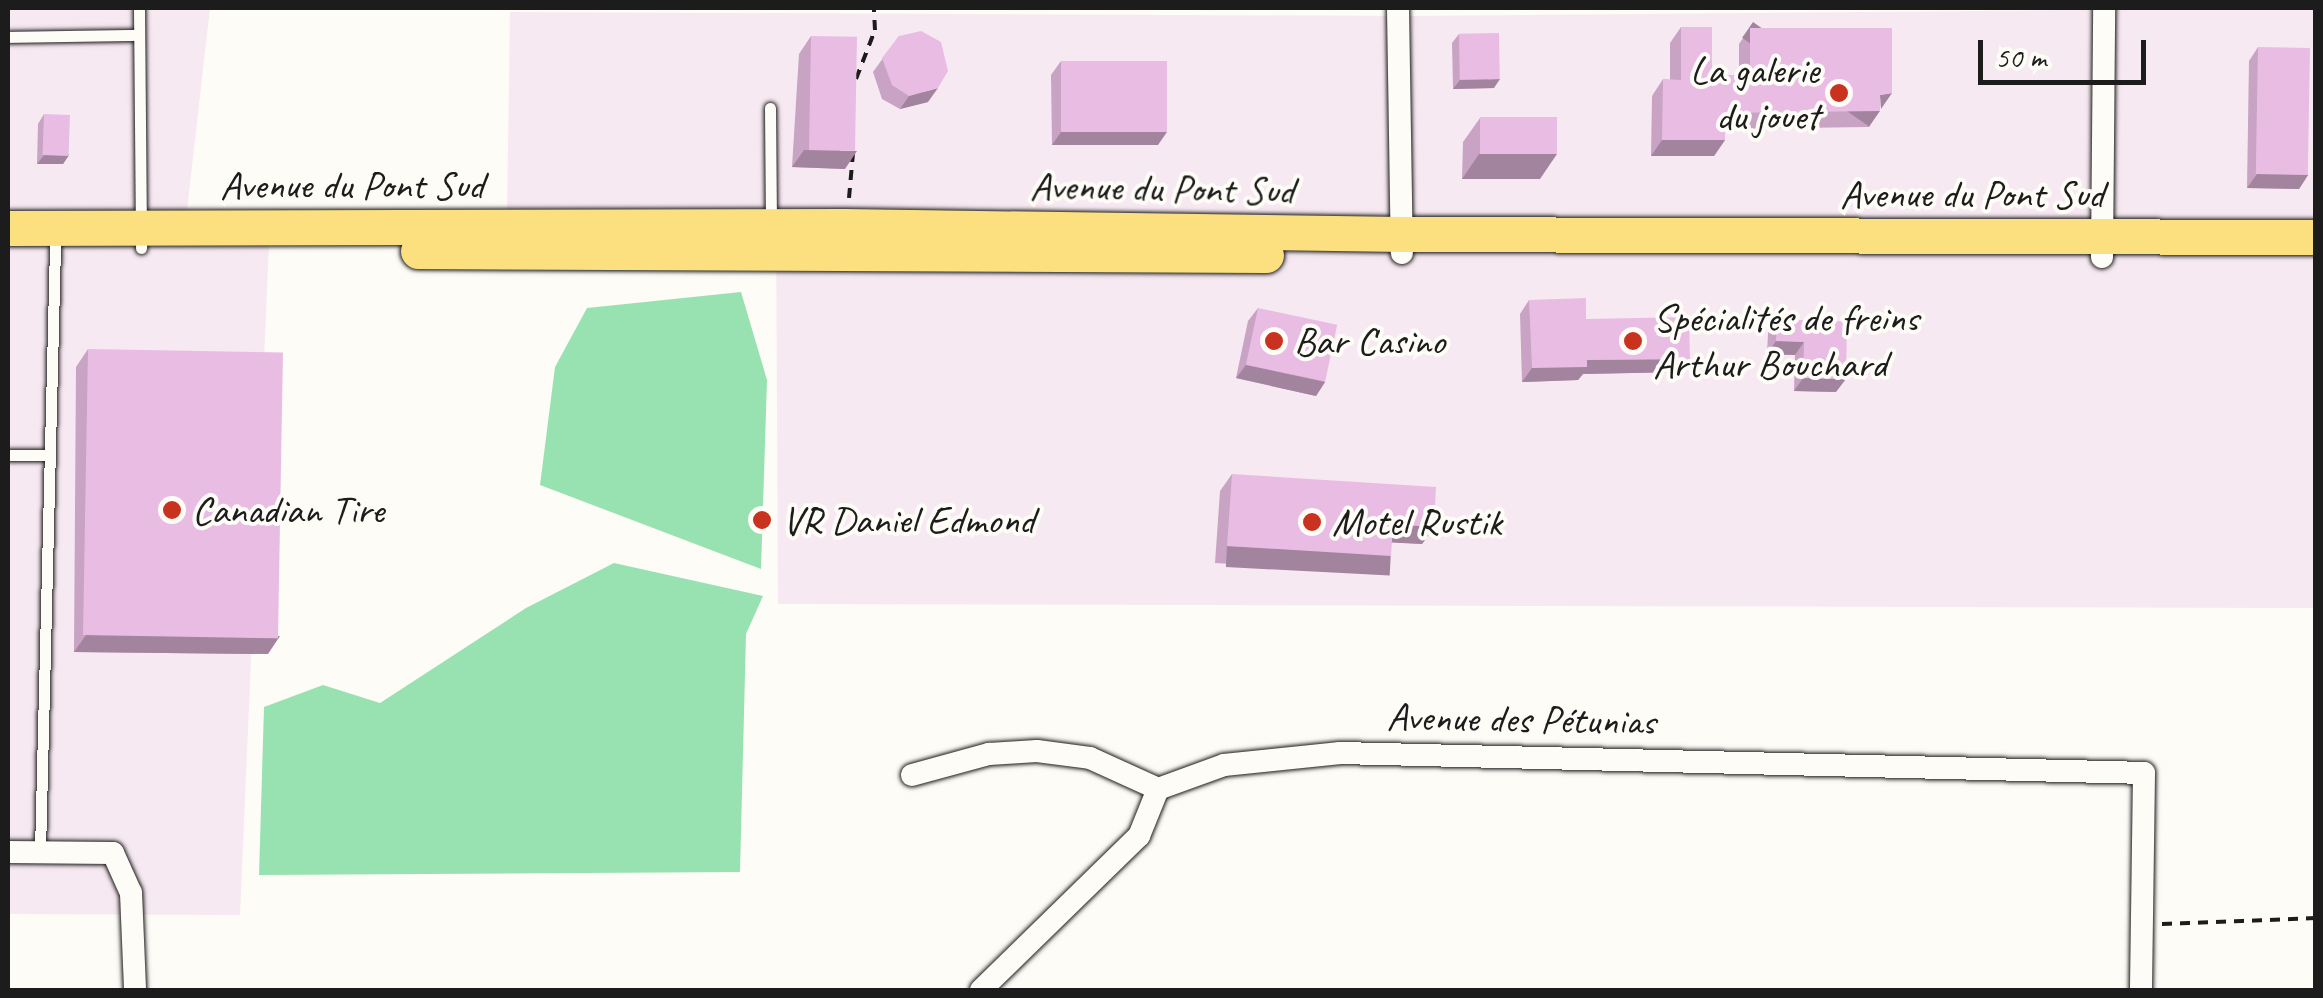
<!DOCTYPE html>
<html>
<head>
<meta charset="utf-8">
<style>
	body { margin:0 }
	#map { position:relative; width:2323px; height:998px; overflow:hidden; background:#fdfcf7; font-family:Caveat,sans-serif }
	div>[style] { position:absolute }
	.built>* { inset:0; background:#f7e9f1 }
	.green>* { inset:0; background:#98e2b1 }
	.path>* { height:4px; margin-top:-2px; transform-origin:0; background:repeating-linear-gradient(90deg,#1c1c1c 0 10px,transparent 0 18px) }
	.roads { filter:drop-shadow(0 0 2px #1c1c1c) drop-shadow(0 0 2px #1c1c1c) }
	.lane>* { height:11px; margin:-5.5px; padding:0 5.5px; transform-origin:5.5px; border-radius:5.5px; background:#fdfcf7 }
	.street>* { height:22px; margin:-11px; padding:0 11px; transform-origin:11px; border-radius:11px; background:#fdfcf7 }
	.primary>* { height:35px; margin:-17.5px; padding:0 17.5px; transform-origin:17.5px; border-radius:17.5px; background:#fce080 }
	.wall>* { inset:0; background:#c8a3c3 }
	.shaded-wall>* { inset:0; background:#a3849f; transform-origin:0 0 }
	.building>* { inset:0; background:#e9bde3; transform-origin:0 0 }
	.dots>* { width:28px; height:28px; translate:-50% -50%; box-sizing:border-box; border:5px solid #fdfcf7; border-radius:50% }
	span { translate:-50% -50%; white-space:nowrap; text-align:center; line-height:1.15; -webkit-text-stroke:8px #fdfcf7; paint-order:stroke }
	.poi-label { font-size:40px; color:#1c1c1c }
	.right { translate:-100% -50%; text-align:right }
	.left { translate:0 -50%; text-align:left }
	.street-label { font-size:40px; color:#1c1c1c }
	.frame { position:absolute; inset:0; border:10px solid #1c1c1c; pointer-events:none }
	.scale { position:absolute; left:1978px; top:40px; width:168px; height:45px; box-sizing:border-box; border:5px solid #1c1c1c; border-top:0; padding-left:12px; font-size:30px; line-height:35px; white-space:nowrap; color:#1c1c1c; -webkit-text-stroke:8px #fdfcf7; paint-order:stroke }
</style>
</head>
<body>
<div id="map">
	<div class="built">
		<div style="clip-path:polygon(8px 8px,210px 8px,186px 219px,270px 221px,240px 915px,8px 914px)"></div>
		<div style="clip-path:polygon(2315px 8px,2315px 608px,778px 604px,776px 219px,507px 215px,510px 12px,1413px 16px)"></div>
	</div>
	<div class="green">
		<div style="clip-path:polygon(741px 292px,767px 380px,761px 569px,540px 485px,555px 367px,587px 308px)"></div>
		<div style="clip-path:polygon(614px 563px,763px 596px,746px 634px,740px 872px,259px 875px,264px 707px,323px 685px,380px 703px,526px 608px)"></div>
	</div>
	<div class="path">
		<div style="left:856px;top:79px;width:53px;rotate:-68.8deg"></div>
		<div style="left:875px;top:30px;width:22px;rotate:-93deg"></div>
		<div style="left:849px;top:198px;width:45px;rotate:-84.9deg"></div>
		<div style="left:2162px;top:924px;width:154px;rotate:-2.2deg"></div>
	</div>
	<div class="roads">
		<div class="lane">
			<div style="left:139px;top:8px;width:240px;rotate:89.5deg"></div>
			<div style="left:8px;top:37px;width:131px;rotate:-0.9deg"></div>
			<div style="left:770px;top:108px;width:114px;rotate:89.5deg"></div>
			<div style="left:8px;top:455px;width:40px"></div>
			<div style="left:40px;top:851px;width:606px;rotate:-88.58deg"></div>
		</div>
		<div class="street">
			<div style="left:1398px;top:8px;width:245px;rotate:89.1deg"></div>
			<div style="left:2102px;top:257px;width:249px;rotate:-89.5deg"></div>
			<div style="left:912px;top:775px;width:80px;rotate:-15.3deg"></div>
			<div style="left:989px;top:754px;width:48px;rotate:-3.6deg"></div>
			<div style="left:1037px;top:751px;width:53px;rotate:7.5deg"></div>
			<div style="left:1090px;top:758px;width:75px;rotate:24.5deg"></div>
			<div style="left:1158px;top:789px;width:70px;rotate:-20deg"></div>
			<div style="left:1224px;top:765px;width:117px;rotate:-5.9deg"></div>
			<div style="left:1340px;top:753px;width:804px;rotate:1.42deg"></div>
			<div style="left:2144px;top:773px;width:217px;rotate:90.8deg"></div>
			<div style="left:8px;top:852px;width:105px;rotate:0.5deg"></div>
			<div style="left:113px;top:853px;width:44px;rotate:65.8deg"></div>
			<div style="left:131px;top:893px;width:97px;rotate:87.6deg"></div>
			<div style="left:981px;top:990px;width:221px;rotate:-44.3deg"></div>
			<div style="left:1139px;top:836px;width:51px;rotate:-68deg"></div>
		</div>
		<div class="primary">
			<div style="left:8px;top:228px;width:836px;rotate:-0.14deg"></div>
			<div style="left:844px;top:226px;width:559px;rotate:0.82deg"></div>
			<div style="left:1403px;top:234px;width:913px;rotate:0.19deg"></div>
			<div style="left:418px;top:251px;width:848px;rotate:0.27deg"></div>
		</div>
	</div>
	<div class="wall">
		<div style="clip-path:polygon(1681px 27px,1712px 75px,1739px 75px,1739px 44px,1750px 28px,1880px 109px,1869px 127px,1725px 129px,1725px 140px,1714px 156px,1651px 156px,1652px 96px,1663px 79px,1670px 80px,1670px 43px)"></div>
		<div style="clip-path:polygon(1459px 34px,1494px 88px,1453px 89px,1452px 43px)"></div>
		<div style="clip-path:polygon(811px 36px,845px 169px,792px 167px,799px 54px)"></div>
		<div style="clip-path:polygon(899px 36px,928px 102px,900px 109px,882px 99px,873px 72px)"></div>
		<div style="clip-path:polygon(2258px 47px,2308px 175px,2299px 189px,2247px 188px,2249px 61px)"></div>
		<div style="clip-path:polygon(1061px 61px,1158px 145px,1052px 145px,1051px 75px)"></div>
		<div style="clip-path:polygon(44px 114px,69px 155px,63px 164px,37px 164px,38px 124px)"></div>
		<div style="clip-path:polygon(1480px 118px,1540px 179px,1462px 179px,1463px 142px)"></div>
		<div style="clip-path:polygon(1529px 300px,1586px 319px,1690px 359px,1680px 372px,1583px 374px,1578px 380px,1522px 382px,1520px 314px)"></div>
		<div style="clip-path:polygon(1258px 308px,1325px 382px,1316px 396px,1236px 378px,1248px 321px)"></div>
		<div style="clip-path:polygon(1777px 319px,1847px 322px,1836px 392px,1794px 391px,1795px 355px,1767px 354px,1768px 333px)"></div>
		<div style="clip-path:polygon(88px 349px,268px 654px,74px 652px,76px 367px)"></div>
		<div style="clip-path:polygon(1232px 474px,1434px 527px,1422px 544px,1392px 542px,1379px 573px,1215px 563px,1220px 491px)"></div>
	</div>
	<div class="shaded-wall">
		<div style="clip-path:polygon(1500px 79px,1494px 88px,1453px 89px,1460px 80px)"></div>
		<div style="clip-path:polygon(938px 88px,928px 102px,900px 109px,909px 96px)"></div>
		<div style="clip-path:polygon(1892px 93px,1881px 109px,1880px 95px)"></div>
		<div style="left:1880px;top:111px;width:19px;height:155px;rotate:125deg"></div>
		<div style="clip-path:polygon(1061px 132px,1167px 132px,1158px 145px,1052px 145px)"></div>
		<div style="clip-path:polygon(1662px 140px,1725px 140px,1714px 156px,1651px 156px)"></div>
		<div style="clip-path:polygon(804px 150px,857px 151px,845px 169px,792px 167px)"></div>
		<div style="clip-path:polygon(1479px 154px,1557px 154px,1540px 179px,1462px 179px)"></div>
		<div style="clip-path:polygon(44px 155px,69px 155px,63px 164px,37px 164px)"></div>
		<div style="clip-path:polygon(2257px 174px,2308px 175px,2299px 189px,2247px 188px)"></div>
		<div style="clip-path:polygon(1776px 341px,1804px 342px,1795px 355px,1767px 354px)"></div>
		<div style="clip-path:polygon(1690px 359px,1680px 372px,1583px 374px,1578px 380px,1522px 382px,1532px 368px,1587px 360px)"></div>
		<div style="clip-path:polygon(1246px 365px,1325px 382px,1316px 396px,1236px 378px)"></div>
		<div style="clip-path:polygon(1803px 378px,1846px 379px,1836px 392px,1794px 391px)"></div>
		<div style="clip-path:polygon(1393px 524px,1434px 527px,1422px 544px,1381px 542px)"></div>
		<div style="left:1227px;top:546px;width:164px;height:21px;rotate:3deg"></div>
		<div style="clip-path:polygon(86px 635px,280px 636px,268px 654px,74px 652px)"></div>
	</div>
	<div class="building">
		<div style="clip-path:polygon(1681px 27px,1712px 27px,1712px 75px,1750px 75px,1750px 28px,1892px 28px,1892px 93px,1880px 95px,1880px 111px,1725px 113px,1725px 140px,1662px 140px,1663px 79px,1681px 80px)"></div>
		<div style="clip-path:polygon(921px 31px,941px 42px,948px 71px,938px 88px,909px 96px,892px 85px,882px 58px,899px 36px)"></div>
		<div style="left:1499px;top:33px;width:46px;height:40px;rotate:89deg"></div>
		<div style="left:811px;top:36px;width:46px;height:114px;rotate:1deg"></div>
		<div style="left:2258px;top:47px;width:52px;height:127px;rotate:1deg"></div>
		<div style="left:1061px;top:61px;width:106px;height:71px"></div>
		<div style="left:44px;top:114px;width:26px;height:41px;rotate:2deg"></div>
		<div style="left:1557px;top:117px;width:37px;height:77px;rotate:90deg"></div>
		<div style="clip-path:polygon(1586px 298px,1586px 319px,1689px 317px,1690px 359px,1587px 360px,1587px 367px,1532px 368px,1529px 300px)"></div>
		<div style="left:1258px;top:308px;width:81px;height:58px;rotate:12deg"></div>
		<div style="clip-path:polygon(1777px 319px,1847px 322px,1846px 379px,1803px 378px,1804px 342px,1776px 341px)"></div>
		<div style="left:88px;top:349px;width:195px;height:286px;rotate:1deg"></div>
		<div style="clip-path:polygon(1232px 474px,1436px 487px,1434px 527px,1393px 524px,1391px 556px,1227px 546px)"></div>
	</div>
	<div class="dots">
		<div style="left:1839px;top:93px;background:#c8321e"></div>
		<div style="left:1274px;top:341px;background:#c8321e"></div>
		<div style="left:1633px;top:341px;background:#c8321e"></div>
		<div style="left:172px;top:510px;background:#c8321e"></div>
		<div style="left:762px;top:520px;background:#c8321e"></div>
		<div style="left:1312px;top:522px;background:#c8321e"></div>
	</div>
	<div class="poi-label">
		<span class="right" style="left:1819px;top:93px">La galerie<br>du jouet</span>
		<span class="left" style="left:1653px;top:341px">Spécialités de freins<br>Arthur Bouchard</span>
		<span class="left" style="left:1294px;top:341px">Bar Casino</span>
		<span class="left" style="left:192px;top:510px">Canadian Tire</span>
		<span class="left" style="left:782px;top:520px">VR Daniel Edmond</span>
		<span class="left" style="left:1332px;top:522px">Motel Rustik</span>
	</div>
	<div class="street-label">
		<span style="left:352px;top:185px">Avenue du Pont Sud</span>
		<span style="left:1162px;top:188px;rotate:1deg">Avenue du Pont Sud</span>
		<span style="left:1972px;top:194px">Avenue du Pont Sud</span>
		<span style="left:1521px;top:719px;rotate:1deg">Avenue des Pétunias</span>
	</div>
	<div class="frame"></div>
	<div class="scale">50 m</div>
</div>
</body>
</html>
